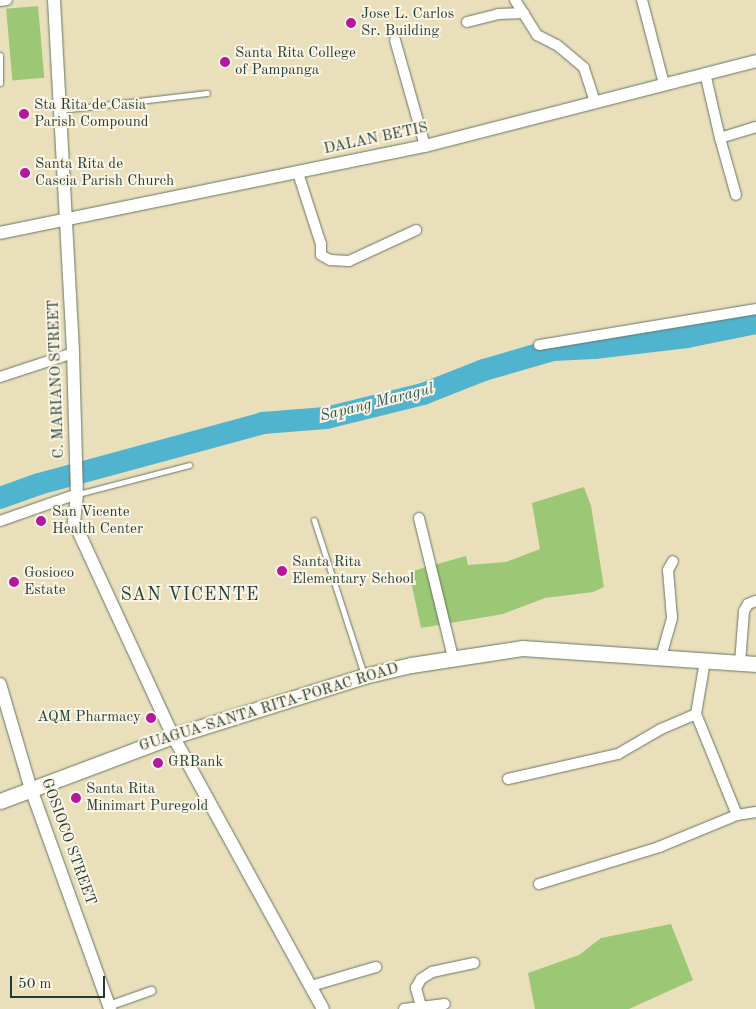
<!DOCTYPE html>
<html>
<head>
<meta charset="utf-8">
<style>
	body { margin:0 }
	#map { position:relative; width:756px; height:1009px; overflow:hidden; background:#e9dfbb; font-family:"Old Standard TT",serif }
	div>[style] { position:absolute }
	.green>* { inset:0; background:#9cc774; transform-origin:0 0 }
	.river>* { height:22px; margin:-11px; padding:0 11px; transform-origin:11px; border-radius:11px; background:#50b4cf }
	.roads { filter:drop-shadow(0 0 1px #667663) drop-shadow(0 0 1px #667663) }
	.service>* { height:5px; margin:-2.5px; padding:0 2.5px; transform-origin:2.5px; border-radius:2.5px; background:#fff }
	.pedestrian>* { height:8px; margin:-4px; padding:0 4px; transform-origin:4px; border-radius:4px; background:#fff }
	.minor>* { height:10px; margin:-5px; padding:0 5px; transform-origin:5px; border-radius:5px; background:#fff }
	.tertiary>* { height:12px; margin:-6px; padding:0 6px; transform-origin:6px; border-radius:6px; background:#fff }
	.secondary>* { height:15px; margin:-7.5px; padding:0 7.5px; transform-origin:7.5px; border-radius:7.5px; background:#fff }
	.dots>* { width:14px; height:14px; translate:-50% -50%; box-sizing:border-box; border:2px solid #fcf5e5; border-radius:50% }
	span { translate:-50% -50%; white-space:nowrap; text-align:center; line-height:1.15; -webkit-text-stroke:4px #fcf5e5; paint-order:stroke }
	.poi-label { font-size:15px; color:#1f3d34 }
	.left { translate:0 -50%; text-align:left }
	.right { translate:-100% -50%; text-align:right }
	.street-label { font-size:15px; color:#1f3d34 }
	.water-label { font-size:16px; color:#2b5b5b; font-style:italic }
	.quarter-label { font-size:18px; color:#1f3d34; letter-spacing:1px }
	.scale { position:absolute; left:10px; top:976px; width:95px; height:22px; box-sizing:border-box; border:2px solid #1f3d34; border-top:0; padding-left:6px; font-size:15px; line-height:18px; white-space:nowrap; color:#1f3d34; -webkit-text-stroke:4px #fcf5e5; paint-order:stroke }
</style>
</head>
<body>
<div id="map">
	<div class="green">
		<div style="left:38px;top:6px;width:72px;height:32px;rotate:85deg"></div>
		<div style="clip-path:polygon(584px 487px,591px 506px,604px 587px,593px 592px,545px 598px,503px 614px,421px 628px,409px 572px,466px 556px,468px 565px,506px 562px,540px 549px,532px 503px)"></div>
		<div style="clip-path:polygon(671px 924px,693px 980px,629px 1009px,535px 1009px,528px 973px,579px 955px,601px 938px)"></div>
	</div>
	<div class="river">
		<div style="left:0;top:498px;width:41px;rotate:-19.7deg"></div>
		<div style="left:39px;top:484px;width:232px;rotate:-15.2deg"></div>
		<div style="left:263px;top:423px;width:63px;rotate:-4.5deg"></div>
		<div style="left:326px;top:418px;width:100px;rotate:-13.9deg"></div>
		<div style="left:423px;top:394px;width:66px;rotate:-21.5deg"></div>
		<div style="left:484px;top:370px;width:72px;rotate:-16.2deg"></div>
		<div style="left:553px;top:350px;width:41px;rotate:-2.8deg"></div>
		<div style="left:594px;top:348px;width:94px;rotate:-6.7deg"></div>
		<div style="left:687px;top:337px;width:70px;rotate:-11.5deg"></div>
	</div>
	<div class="roads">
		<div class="service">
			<div style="left:0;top:55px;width:28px;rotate:90deg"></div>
			<div style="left:61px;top:110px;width:147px;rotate:-6.6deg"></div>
			<div style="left:78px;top:494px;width:115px;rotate:-14.6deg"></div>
			<div style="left:314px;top:520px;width:163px;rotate:72.1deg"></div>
		</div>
		<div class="pedestrian">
			<div style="left:109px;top:1006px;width:45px;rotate:-19.7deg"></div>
		</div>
		<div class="minor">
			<div style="left:515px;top:0;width:41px;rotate:57.8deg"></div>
			<div style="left:537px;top:35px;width:22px;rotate:27deg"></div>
			<div style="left:557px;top:45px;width:35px;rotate:40deg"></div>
			<div style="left:584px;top:68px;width:36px;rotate:72deg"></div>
			<div style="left:642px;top:0;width:87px;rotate:75.3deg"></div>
			<div style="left:0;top:1px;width:7px;rotate:-8deg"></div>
			<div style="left:467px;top:22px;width:32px;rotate:-14deg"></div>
			<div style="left:498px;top:14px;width:26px;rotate:-2deg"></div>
			<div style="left:395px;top:40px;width:110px;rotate:74.2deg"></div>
			<div style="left:705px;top:73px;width:67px;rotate:77deg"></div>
			<div style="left:720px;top:138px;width:38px;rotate:-17deg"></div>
			<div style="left:720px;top:138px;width:59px;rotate:74.3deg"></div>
			<div style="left:298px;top:173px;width:75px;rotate:72.1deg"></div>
			<div style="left:321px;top:244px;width:11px;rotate:90deg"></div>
			<div style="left:321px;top:255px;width:10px;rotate:29deg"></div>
			<div style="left:330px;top:260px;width:19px;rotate:3deg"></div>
			<div style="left:349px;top:261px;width:74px;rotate:-24.8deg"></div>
			<div style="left:539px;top:345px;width:220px;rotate:-9.4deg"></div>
			<div style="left:0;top:377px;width:77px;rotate:-18.2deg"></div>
			<div style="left:419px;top:518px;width:144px;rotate:76.3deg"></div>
			<div style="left:0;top:521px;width:82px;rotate:-19.3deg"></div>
			<div style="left:661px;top:657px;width:41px;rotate:-74.2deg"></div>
			<div style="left:672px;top:618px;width:48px;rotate:-94.8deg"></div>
			<div style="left:668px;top:570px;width:10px;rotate:-61deg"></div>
			<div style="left:705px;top:661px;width:54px;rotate:99.6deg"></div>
			<div style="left:696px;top:714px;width:109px;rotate:67.9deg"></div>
			<div style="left:740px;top:663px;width:52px;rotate:-85.6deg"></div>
			<div style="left:744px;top:611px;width:8px;rotate:-60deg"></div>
			<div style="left:748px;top:604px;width:9px;rotate:-21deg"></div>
			<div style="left:508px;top:779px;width:113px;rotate:-12.8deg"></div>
			<div style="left:618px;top:754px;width:50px;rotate:-30.2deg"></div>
			<div style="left:661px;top:729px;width:38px;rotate:-23deg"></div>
			<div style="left:539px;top:884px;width:126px;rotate:-17.1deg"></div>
			<div style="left:659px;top:847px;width:84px;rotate:-22.3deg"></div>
			<div style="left:737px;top:815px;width:19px;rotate:-9deg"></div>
			<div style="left:311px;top:986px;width:68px;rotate:-16.3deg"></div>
			<div style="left:421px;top:1006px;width:19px;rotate:-106deg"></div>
			<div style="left:416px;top:988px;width:10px;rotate:-61deg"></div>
			<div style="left:421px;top:979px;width:13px;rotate:-32deg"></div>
			<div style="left:432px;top:972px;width:43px;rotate:-12.1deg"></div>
			<div style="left:404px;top:1009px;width:41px;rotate:-7deg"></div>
		</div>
		<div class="tertiary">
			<div style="left:54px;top:0;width:354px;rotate:86.9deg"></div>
			<div style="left:73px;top:353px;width:141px;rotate:88.4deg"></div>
			<div style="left:77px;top:494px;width:28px;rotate:96deg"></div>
			<div style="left:74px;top:522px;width:236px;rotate:65.2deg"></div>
			<div style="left:173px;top:736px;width:311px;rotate:61.2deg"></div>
			<div style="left:0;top:233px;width:434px;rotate:-11.6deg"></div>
			<div style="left:425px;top:146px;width:342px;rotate:-14.4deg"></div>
			<div style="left:0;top:684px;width:109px;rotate:73.6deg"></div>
			<div style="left:31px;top:789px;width:234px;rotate:70.2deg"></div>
		</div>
		<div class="secondary">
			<div style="left:0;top:801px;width:185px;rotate:-20.6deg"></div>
			<div style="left:173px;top:736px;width:200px;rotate:-17.4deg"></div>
			<div style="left:364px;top:676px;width:48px;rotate:-13.2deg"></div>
			<div style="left:411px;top:665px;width:112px;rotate:-8.7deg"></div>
			<div style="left:522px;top:648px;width:235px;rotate:3.9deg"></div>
		</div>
	</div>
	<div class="dots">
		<div style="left:351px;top:23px;background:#b5179e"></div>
		<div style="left:225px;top:62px;background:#b5179e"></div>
		<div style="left:24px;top:114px;background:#b5179e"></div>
		<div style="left:25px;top:173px;background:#b5179e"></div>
		<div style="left:41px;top:521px;background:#b5179e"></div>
		<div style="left:282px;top:571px;background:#b5179e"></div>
		<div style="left:14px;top:582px;background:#b5179e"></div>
		<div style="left:151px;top:718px;background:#b5179e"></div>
		<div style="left:158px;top:763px;background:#b5179e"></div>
		<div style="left:76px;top:798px;background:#b5179e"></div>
	</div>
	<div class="poi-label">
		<span class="left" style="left:361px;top:23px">Jose L. Carlos<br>Sr. Building</span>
		<span class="left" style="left:235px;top:62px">Santa Rita College<br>of Pampanga</span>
		<span class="left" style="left:34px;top:114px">Sta Rita de Casia<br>Parish Compound</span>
		<span class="left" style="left:35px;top:173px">Santa Rita de<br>Cascia Parish Church</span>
		<span class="left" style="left:52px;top:521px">San Vicente<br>Health Center</span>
		<span class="left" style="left:292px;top:571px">Santa Rita<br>Elementary School</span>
		<span class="left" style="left:24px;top:582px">Gosioco<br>Estate</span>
		<span class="right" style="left:141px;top:718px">AQM Pharmacy</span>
		<span class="left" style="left:168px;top:763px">GRBank</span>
		<span class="left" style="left:86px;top:798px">Santa Rita<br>Minimart Puregold</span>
	</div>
	<div class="street-label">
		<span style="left:376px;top:139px;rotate:-12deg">DALAN BETIS</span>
		<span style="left:57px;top:379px;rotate:-92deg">C. MARIANO STREET</span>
		<span style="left:269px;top:708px;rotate:-17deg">GUAGUA-SANTA RITA-PORAC ROAD</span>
		<span style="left:68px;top:842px;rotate:70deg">GOSIOCO STREET</span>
	</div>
	<div class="water-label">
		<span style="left:377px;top:403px;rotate:-14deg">Sapang Maragul</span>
	</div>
	<div class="quarter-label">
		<span style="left:190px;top:595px">SAN VICENTE</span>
	</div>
	<div class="scale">50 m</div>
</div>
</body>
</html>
